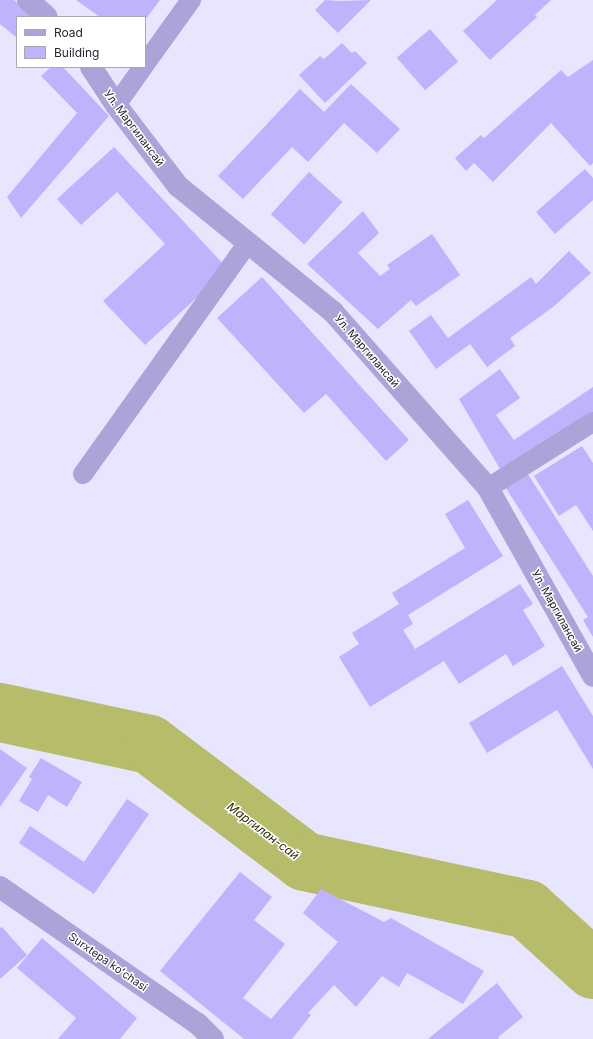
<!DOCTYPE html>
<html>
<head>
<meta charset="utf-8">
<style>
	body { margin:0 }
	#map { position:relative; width:593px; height:1039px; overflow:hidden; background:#e8e5ff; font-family:Inter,sans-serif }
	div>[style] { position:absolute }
	.river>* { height:59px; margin:-29.5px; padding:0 29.5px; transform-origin:29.5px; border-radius:29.5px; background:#b7bc6b }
	.building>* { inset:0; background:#bfb3fe; transform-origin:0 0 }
	.lane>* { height:20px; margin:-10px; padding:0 10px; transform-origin:10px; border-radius:10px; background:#aca4d8 }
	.street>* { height:22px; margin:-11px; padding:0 11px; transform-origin:11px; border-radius:11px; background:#aca4d8 }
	span { translate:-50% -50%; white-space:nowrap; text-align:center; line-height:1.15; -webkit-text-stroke:3px #fff; paint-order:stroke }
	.street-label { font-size:11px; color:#272531 }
	.water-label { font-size:12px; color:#2d2e0a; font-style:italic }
	.legend { position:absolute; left:16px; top:16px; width:130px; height:52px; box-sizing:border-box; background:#fff; border:1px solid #a9a8ad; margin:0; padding:5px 7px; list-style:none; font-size:12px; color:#272531 }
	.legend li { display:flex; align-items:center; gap:8px; height:20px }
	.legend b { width:20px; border:1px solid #a9a8ad }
</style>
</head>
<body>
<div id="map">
	<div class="river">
		<div style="left:0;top:712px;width:152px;rotate:12.1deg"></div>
		<div style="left:149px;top:744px;width:194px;rotate:37deg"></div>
		<div style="left:304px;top:861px;width:228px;rotate:12.1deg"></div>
		<div style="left:527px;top:909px;width:89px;rotate:42.3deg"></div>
	</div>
	<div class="building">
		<div style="clip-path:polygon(0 0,14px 0,35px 17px,17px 17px,17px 38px,0 24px)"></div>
		<div style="clip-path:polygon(76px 0,160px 0,145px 20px,145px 17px,100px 17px)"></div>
		<div style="clip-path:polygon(325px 0,340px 1px,371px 0,338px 33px,315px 10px)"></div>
		<div style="clip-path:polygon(497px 0,551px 0,535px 15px,537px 17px,490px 60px,463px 31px)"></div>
		<div style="left:430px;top:29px;width:43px;height:44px;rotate:49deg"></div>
		<div style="clip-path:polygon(342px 43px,352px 53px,355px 51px,367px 63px,325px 103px,299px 75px,320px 56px,324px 59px)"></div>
		<div style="clip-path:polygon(593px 60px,593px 163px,590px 166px,551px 123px,493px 182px,474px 163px,466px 171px,455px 158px,481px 135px,484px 138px,561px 70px,568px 77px)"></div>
		<div style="clip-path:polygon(51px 67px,63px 67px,109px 116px,21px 218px,7px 197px,77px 113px,41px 76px)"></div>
		<div style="clip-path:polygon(351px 84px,400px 129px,377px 153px,344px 123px,308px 162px,292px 147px,243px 199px,218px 176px,300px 89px,324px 112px)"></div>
		<div style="clip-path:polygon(114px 147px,228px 269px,145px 345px,103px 301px,165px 244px,117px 192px,81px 225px,57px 199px)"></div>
		<div style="clip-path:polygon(585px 169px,593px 178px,593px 200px,555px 234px,536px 212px)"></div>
		<div style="left:309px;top:172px;width:45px;height:57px;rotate:42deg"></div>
		<div style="clip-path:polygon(363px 211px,379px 233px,358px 253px,380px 276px,390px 269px,387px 265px,432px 234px,460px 275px,416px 306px,411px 300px,378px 329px,307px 264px)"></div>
		<div style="clip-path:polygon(569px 251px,591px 273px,553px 307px,510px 338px,515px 346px,487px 367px,470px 344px,436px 369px,409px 331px,431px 315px,448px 338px,531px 277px,536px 284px)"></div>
		<div style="clip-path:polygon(262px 277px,409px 440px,386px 461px,326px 394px,304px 413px,217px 318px)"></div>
		<div style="clip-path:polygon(500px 369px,520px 398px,496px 415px,514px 440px,593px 387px,593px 417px,503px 474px,459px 399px)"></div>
		<div style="clip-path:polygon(582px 446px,593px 463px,593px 531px,576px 505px,559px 516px,534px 476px)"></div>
		<div style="clip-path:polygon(524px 468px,593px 576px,593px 637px,583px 620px,588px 617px,502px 482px)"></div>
		<div style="clip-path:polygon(468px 500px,503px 556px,408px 615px,413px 624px,403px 630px,415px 649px,520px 584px,533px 604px,523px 610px,545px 646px,513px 666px,506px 654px,459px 684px,444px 661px,370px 707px,339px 657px,359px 644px,352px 633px,399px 604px,392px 593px,465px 548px,445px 514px)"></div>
		<div style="clip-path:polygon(562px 666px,593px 716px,593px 769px,557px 710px,487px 753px,469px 723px)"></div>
		<div style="clip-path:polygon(0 749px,27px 768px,0 807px)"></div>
		<div style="clip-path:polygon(41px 758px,82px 782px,67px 807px,48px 795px,38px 812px,19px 801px,32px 779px,29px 777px)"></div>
		<div style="clip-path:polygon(127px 799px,149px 814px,94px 894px,19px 843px,30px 826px,84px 862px)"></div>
		<div style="clip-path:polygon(240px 872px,272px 897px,254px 920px,285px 944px,243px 998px,271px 1019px,338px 942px,303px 913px,321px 889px,384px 922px,391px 918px,484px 971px,463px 1004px,407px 973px,399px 987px,382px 976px,356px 1007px,334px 985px,308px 1013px,311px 1015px,292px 1039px,244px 1039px,160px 971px)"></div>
		<div style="clip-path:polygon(2px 927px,27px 955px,0 979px,0 928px)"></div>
		<div style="clip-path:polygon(42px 938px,137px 1018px,120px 1039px,58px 1039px,76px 1018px,17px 968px)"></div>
		<div style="clip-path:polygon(497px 983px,523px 1017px,498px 1037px,499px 1039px,428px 1039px)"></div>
	</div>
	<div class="lane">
		<div style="left:145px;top:64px;width:79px;rotate:-54.3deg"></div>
		<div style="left:116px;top:105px;width:47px;rotate:-54.6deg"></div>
		<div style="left:83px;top:474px;width:284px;rotate:-54.5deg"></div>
		<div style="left:488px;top:488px;width:124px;rotate:-32.2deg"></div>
	</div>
	<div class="street">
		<div style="left:28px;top:0;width:25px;rotate:42deg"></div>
		<div style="left:91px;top:67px;width:45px;rotate:56.7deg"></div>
		<div style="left:116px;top:105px;width:102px;rotate:52.6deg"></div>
		<div style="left:178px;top:186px;width:200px;rotate:39.1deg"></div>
		<div style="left:333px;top:312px;width:235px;rotate:48.6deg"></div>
		<div style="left:488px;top:488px;width:215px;rotate:60.8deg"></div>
		<div style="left:0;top:887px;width:241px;rotate:34.7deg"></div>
		<div style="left:198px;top:1024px;width:21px;rotate:45deg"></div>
	</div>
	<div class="street-label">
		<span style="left:134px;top:128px;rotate:53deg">Ул. Маргилансай</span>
		<span style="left:367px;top:351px;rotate:49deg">Ул. Маргилансай</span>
		<span style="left:557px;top:611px;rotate:61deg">Ул. Маргилансай</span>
		<span style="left:108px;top:962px;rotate:35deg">Surxtepa koʻchasi</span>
	</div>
	<div class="water-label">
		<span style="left:263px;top:831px;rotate:37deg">Маргилан-сай</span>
	</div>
	<ul class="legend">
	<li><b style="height:5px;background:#aca4d8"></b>Road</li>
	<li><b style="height:11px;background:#bfb3fe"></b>Building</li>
	</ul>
</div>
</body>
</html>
